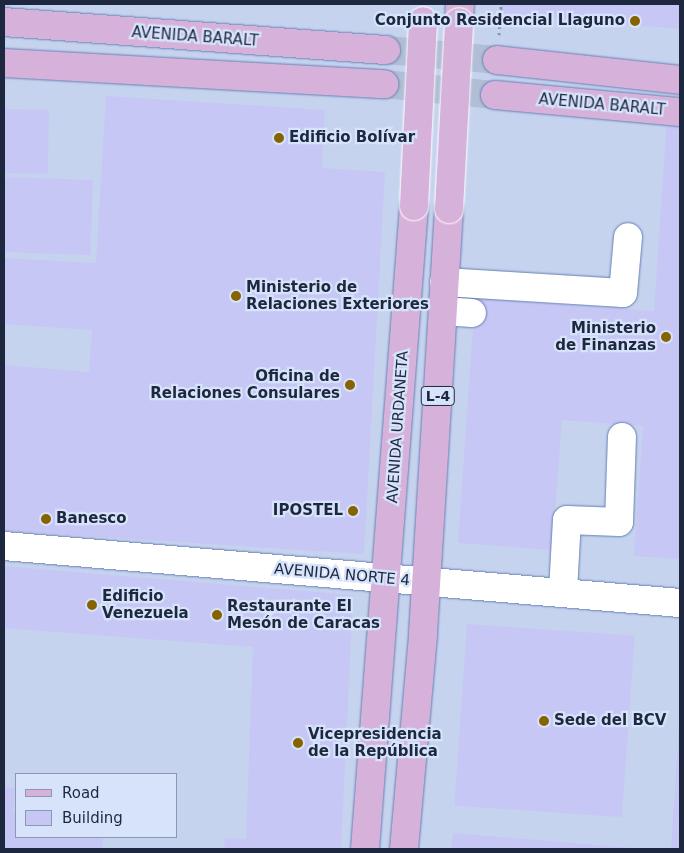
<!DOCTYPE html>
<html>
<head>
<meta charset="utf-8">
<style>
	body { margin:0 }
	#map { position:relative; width:684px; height:853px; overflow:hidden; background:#d6e3fb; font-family:"DejaVu Sans",sans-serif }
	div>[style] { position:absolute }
	.built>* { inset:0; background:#c6d3ee }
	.building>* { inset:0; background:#c6c7f5; transform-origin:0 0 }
	.major-tunnel>* { height:28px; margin-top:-14px; transform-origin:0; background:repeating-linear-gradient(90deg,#b1bed5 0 28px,transparent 0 42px) }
	.path>* { height:3px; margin-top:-1.5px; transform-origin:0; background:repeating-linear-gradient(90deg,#8a96ad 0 2.5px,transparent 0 6.5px) }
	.roads { filter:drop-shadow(0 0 1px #6680b6) drop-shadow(0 0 1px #6680b6) }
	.minor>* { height:28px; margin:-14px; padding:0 14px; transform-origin:14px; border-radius:14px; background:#fff }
	.major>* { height:28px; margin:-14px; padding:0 14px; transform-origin:14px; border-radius:14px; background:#d6b1d9 }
	.bridges { filter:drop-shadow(0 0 1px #fff) drop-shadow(0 0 1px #fff) }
	.major-bridge>* { height:28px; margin:-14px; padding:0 14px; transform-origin:14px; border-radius:14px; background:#d6b1d9 }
	.dots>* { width:14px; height:14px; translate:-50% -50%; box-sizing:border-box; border:2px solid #d6e3fb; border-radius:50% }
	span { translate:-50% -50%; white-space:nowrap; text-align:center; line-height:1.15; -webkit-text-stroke:4.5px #d6e3fb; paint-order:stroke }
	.shield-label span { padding:1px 4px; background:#d6e3fb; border:1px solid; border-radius:4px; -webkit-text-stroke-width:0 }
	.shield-label { font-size:14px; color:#1d283e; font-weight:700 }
	.poi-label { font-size:15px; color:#1d283e; font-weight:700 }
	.right { translate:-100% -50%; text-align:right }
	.left { translate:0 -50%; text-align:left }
	.street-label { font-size:15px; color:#1d283e }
	.frame { position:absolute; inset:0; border:5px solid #1d283e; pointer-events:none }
	.legend { position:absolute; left:15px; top:773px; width:162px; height:65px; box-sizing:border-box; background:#d6e3fb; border:1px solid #8c98af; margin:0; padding:6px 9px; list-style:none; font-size:15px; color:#1d283e }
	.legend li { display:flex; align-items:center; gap:10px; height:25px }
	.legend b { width:25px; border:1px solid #8c98af }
</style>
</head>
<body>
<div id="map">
	<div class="built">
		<div style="clip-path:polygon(evenodd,4px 4px,680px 4px,680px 849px,4px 849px,4px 4px,16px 774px,176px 774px,176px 837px,16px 837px,16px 774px)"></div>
	</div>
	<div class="building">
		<div style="clip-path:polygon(502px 4px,680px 4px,680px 29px,501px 13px)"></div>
		<div style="clip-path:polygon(106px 96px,325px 110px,322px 168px,385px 172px,364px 554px,4px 531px,4px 365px,89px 372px,92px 330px,4px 324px,4px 258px,96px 263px)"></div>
		<div style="left:4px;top:109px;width:45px;height:64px;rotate:1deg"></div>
		<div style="clip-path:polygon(667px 120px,680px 121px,680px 559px,634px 556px,643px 426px,562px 420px,552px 550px,458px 543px,475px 298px,654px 311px)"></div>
		<div style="left:4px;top:177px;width:89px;height:75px;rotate:2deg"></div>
		<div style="clip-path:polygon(4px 566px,353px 595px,341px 849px,224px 849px,225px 838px,246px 839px,253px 647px,4px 628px)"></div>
		<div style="left:467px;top:624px;width:168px;height:182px;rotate:4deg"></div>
		<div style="clip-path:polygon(679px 726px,680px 849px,671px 849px)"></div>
		<div style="clip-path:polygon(4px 787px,15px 788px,13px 812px,16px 812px,16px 837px,103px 837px,102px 849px,4px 849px)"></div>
		<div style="clip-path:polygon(453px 833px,632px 848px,632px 849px,451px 849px)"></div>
	</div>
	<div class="major-tunnel">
		<div style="left:386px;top:50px;width:111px;rotate:5.1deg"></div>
		<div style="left:384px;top:84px;width:112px;rotate:5.7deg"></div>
	</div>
	<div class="path">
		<div style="left:499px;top:35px;width:31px;rotate:-86deg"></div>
	</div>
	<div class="roads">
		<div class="minor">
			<div style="left:444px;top:282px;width:179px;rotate:3.5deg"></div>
			<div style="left:623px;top:293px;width:56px;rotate:-84.9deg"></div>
			<div style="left:443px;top:311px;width:29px;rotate:4deg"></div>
			<div style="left:4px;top:546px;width:678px;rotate:4.82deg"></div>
			<div style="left:563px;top:591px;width:71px;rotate:-86.8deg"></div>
			<div style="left:567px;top:520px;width:52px;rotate:2.2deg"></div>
			<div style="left:619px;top:522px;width:85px;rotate:-88deg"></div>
		</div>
		<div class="major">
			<div style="left:4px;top:22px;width:383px;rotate:4.2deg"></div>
			<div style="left:459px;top:22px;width:18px;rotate:-87deg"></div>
			<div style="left:497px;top:60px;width:184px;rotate:6.2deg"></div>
			<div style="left:4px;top:63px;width:381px;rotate:3.2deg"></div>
			<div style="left:495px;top:95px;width:186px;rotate:5.3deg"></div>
			<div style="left:365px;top:849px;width:645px;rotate:-85.64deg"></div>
			<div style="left:404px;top:849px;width:216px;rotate:-84.9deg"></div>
			<div style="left:423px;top:634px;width:426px;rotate:-86.5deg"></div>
		</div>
	</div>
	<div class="bridges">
		<div class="major-bridge">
			<div style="left:414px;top:206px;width:185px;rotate:-87.2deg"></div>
			<div style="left:449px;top:209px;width:187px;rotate:-86.9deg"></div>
		</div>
	</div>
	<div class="dots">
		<div style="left:635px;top:21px;background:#876300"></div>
		<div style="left:279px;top:138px;background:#876300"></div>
		<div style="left:236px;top:296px;background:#876300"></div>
		<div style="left:666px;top:337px;background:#876300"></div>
		<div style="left:350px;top:385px;background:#876300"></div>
		<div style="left:353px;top:511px;background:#876300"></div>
		<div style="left:46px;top:519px;background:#876300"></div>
		<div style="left:92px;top:605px;background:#876300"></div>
		<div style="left:217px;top:615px;background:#876300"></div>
		<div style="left:544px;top:721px;background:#876300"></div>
		<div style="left:298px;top:743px;background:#876300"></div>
	</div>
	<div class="shield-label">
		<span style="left:438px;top:396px">L-4</span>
	</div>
	<div class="poi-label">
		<span class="right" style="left:625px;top:21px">Conjunto Residencial Llaguno</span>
		<span class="left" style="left:289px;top:138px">Edificio Bolívar</span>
		<span class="left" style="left:246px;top:296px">Ministerio de<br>Relaciones Exteriores</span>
		<span class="right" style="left:656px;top:337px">Ministerio<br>de Finanzas</span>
		<span class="right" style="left:340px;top:385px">Oficina de<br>Relaciones Consulares</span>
		<span class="right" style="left:343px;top:511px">IPOSTEL</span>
		<span class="left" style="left:56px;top:519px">Banesco</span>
		<span class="left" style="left:102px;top:605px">Edificio<br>Venezuela</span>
		<span class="left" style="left:227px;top:615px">Restaurante El<br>Mesón de Caracas</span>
		<span class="left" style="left:554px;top:721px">Sede del BCV</span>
		<span class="left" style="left:308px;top:743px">Vicepresidencia<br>de la República</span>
	</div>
	<div class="street-label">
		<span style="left:195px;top:37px;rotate:4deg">AVENIDA BARALT</span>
		<span style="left:602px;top:105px;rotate:5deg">AVENIDA BARALT</span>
		<span style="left:398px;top:427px;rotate:-86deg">AVENIDA URDANETA</span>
		<span style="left:342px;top:575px;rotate:5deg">AVENIDA NORTE 4</span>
	</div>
	<div class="frame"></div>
	<ul class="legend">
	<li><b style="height:6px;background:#d6b1d9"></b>Road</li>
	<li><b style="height:14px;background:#c6c7f5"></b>Building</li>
	</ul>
</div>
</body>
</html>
